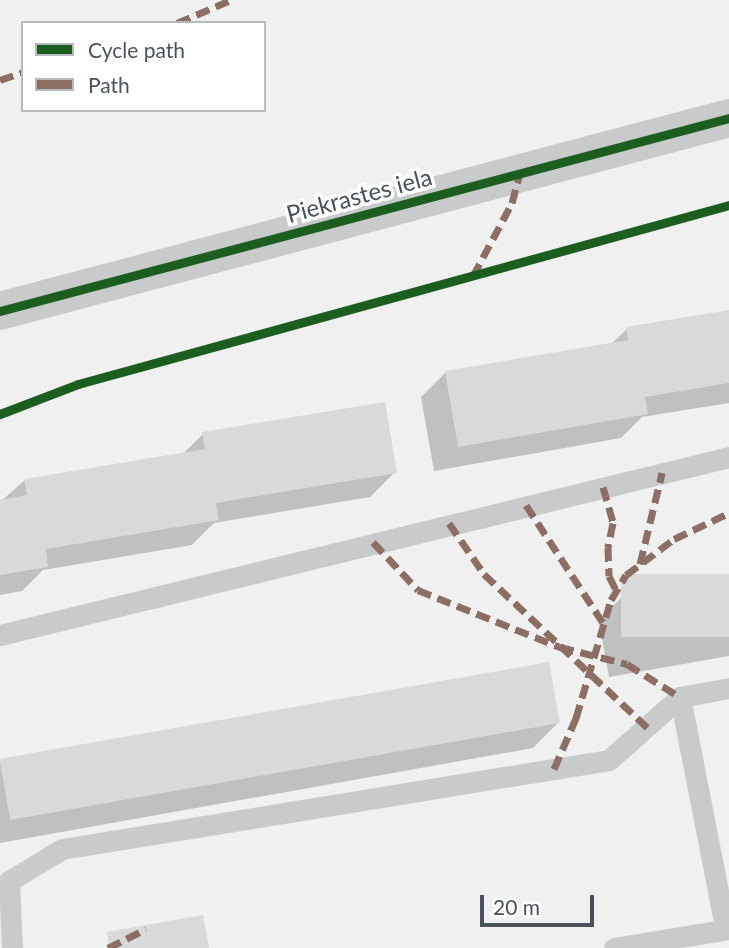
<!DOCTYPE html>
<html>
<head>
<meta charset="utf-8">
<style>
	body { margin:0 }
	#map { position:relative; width:729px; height:948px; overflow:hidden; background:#f0f0f0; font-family:Lato,sans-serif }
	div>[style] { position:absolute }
	.shadow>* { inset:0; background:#0003 }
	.building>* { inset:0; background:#d9d9da; transform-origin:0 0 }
	.lane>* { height:21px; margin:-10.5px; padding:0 10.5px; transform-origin:10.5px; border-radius:10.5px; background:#c8cacb }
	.street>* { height:38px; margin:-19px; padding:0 19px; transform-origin:19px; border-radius:19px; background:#c8cacb }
	.quiet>* { height:7px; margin-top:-3.5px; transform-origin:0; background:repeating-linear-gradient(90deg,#8d6e63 0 14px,transparent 0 21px) }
	.cycleway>* { height:9px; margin:-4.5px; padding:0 4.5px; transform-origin:4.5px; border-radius:4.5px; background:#1b5e20 }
	span { translate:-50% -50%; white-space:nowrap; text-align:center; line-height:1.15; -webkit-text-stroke:7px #fff; paint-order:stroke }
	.street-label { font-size:24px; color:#49525a }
	.legend { position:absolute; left:21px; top:21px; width:245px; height:91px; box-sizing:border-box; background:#fff; border:2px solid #b6babd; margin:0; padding:9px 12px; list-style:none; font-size:21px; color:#49525a }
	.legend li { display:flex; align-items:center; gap:14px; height:35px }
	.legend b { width:35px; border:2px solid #b6babd }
	.scale { position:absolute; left:480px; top:895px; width:114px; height:32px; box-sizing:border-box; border:4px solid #49525a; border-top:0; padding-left:9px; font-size:21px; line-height:24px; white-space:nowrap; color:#49525a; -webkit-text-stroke:5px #fff; paint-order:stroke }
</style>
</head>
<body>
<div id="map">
	<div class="shadow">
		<div style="clip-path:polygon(729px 312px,729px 403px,642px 417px,621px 438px,434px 471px,421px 397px,446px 372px,610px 345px,627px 329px)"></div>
		<div style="clip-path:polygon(203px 434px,395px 472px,370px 497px,214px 523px,192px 545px,43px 570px,22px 591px,0 595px,0 502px,25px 480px,183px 454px)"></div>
		<div style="clip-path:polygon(729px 576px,729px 656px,609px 677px,599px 620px,624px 595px)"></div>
		<div style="clip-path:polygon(548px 664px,558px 723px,533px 748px,0 843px,0 761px)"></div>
	</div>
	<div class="building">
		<div style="clip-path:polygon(729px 310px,729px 383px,645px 397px,648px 414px,458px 447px,445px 371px,628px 340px,626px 327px)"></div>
		<div style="clip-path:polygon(385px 402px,397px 473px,216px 503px,219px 520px,46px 549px,48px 567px,0 575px,0 500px,27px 495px,24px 479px,205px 449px,202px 432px)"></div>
		<div style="left:729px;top:574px;width:63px;height:108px;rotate:90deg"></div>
		<div style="left:549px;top:662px;width:62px;height:558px;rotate:80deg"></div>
		<div style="clip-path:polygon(203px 915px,209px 948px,109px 948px,107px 932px)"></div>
	</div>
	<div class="lane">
		<div style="left:0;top:635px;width:750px;rotate:-13.72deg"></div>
		<div style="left:680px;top:697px;width:234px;rotate:78.9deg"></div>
		<div style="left:12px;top:948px;width:67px;rotate:-92.6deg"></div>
		<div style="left:9px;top:881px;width:62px;rotate:-31.1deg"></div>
		<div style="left:62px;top:849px;width:554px;rotate:-9.24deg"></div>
		<div style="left:609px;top:760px;width:95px;rotate:-41.6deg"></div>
		<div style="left:680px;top:697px;width:50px;rotate:-10.4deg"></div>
		<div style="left:614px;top:948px;width:117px;rotate:-9.4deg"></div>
	</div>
	<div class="street">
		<div style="left:0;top:311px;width:754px;rotate:-14.83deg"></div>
	</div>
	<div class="quiet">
		<div style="left:177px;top:23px;width:59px;rotate:-23.1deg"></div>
		<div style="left:0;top:80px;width:24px;rotate:-19deg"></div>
		<div style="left:473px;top:276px;width:83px;rotate:-61.9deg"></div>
		<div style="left:512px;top:203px;width:31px;rotate:-75deg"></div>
		<div style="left:603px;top:487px;width:37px;rotate:74deg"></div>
		<div style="left:613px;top:523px;width:25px;rotate:102deg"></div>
		<div style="left:608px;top:547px;width:29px;rotate:88deg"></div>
		<div style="left:609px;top:576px;width:16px;rotate:63deg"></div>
		<div style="left:526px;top:505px;width:142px;rotate:56.8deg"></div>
		<div style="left:449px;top:523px;width:62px;rotate:55.5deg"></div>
		<div style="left:484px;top:574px;width:224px;rotate:43.2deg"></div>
		<div style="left:373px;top:542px;width:66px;rotate:46.8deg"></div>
		<div style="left:418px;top:590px;width:153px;rotate:21.9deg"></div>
		<div style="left:560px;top:647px;width:69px;rotate:14.2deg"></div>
		<div style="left:627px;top:664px;width:62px;rotate:31.9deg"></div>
		<div style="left:640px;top:564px;width:94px;rotate:-76.4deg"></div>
		<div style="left:554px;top:769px;width:56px;rotate:-66.7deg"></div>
		<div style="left:576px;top:718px;width:123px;rotate:-73.5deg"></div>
		<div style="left:611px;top:600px;width:29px;rotate:-59deg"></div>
		<div style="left:626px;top:575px;width:60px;rotate:-36.9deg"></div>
		<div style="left:674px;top:539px;width:61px;rotate:-25.3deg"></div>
		<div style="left:108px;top:948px;width:42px;rotate:-26.6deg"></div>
	</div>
	<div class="cycleway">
		<div style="left:0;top:311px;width:754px;rotate:-14.83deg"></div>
		<div style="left:0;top:414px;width:84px;rotate:-21deg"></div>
		<div style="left:78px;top:384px;width:675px;rotate:-15.37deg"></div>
	</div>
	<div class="street-label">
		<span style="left:359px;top:195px;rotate:-15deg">Piekrastes iela</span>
	</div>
	<ul class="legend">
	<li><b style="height:9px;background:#1b5e20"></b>Cycle path</li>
	<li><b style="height:9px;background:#8d6e63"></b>Path</li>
	</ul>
	<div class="scale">20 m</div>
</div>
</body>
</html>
